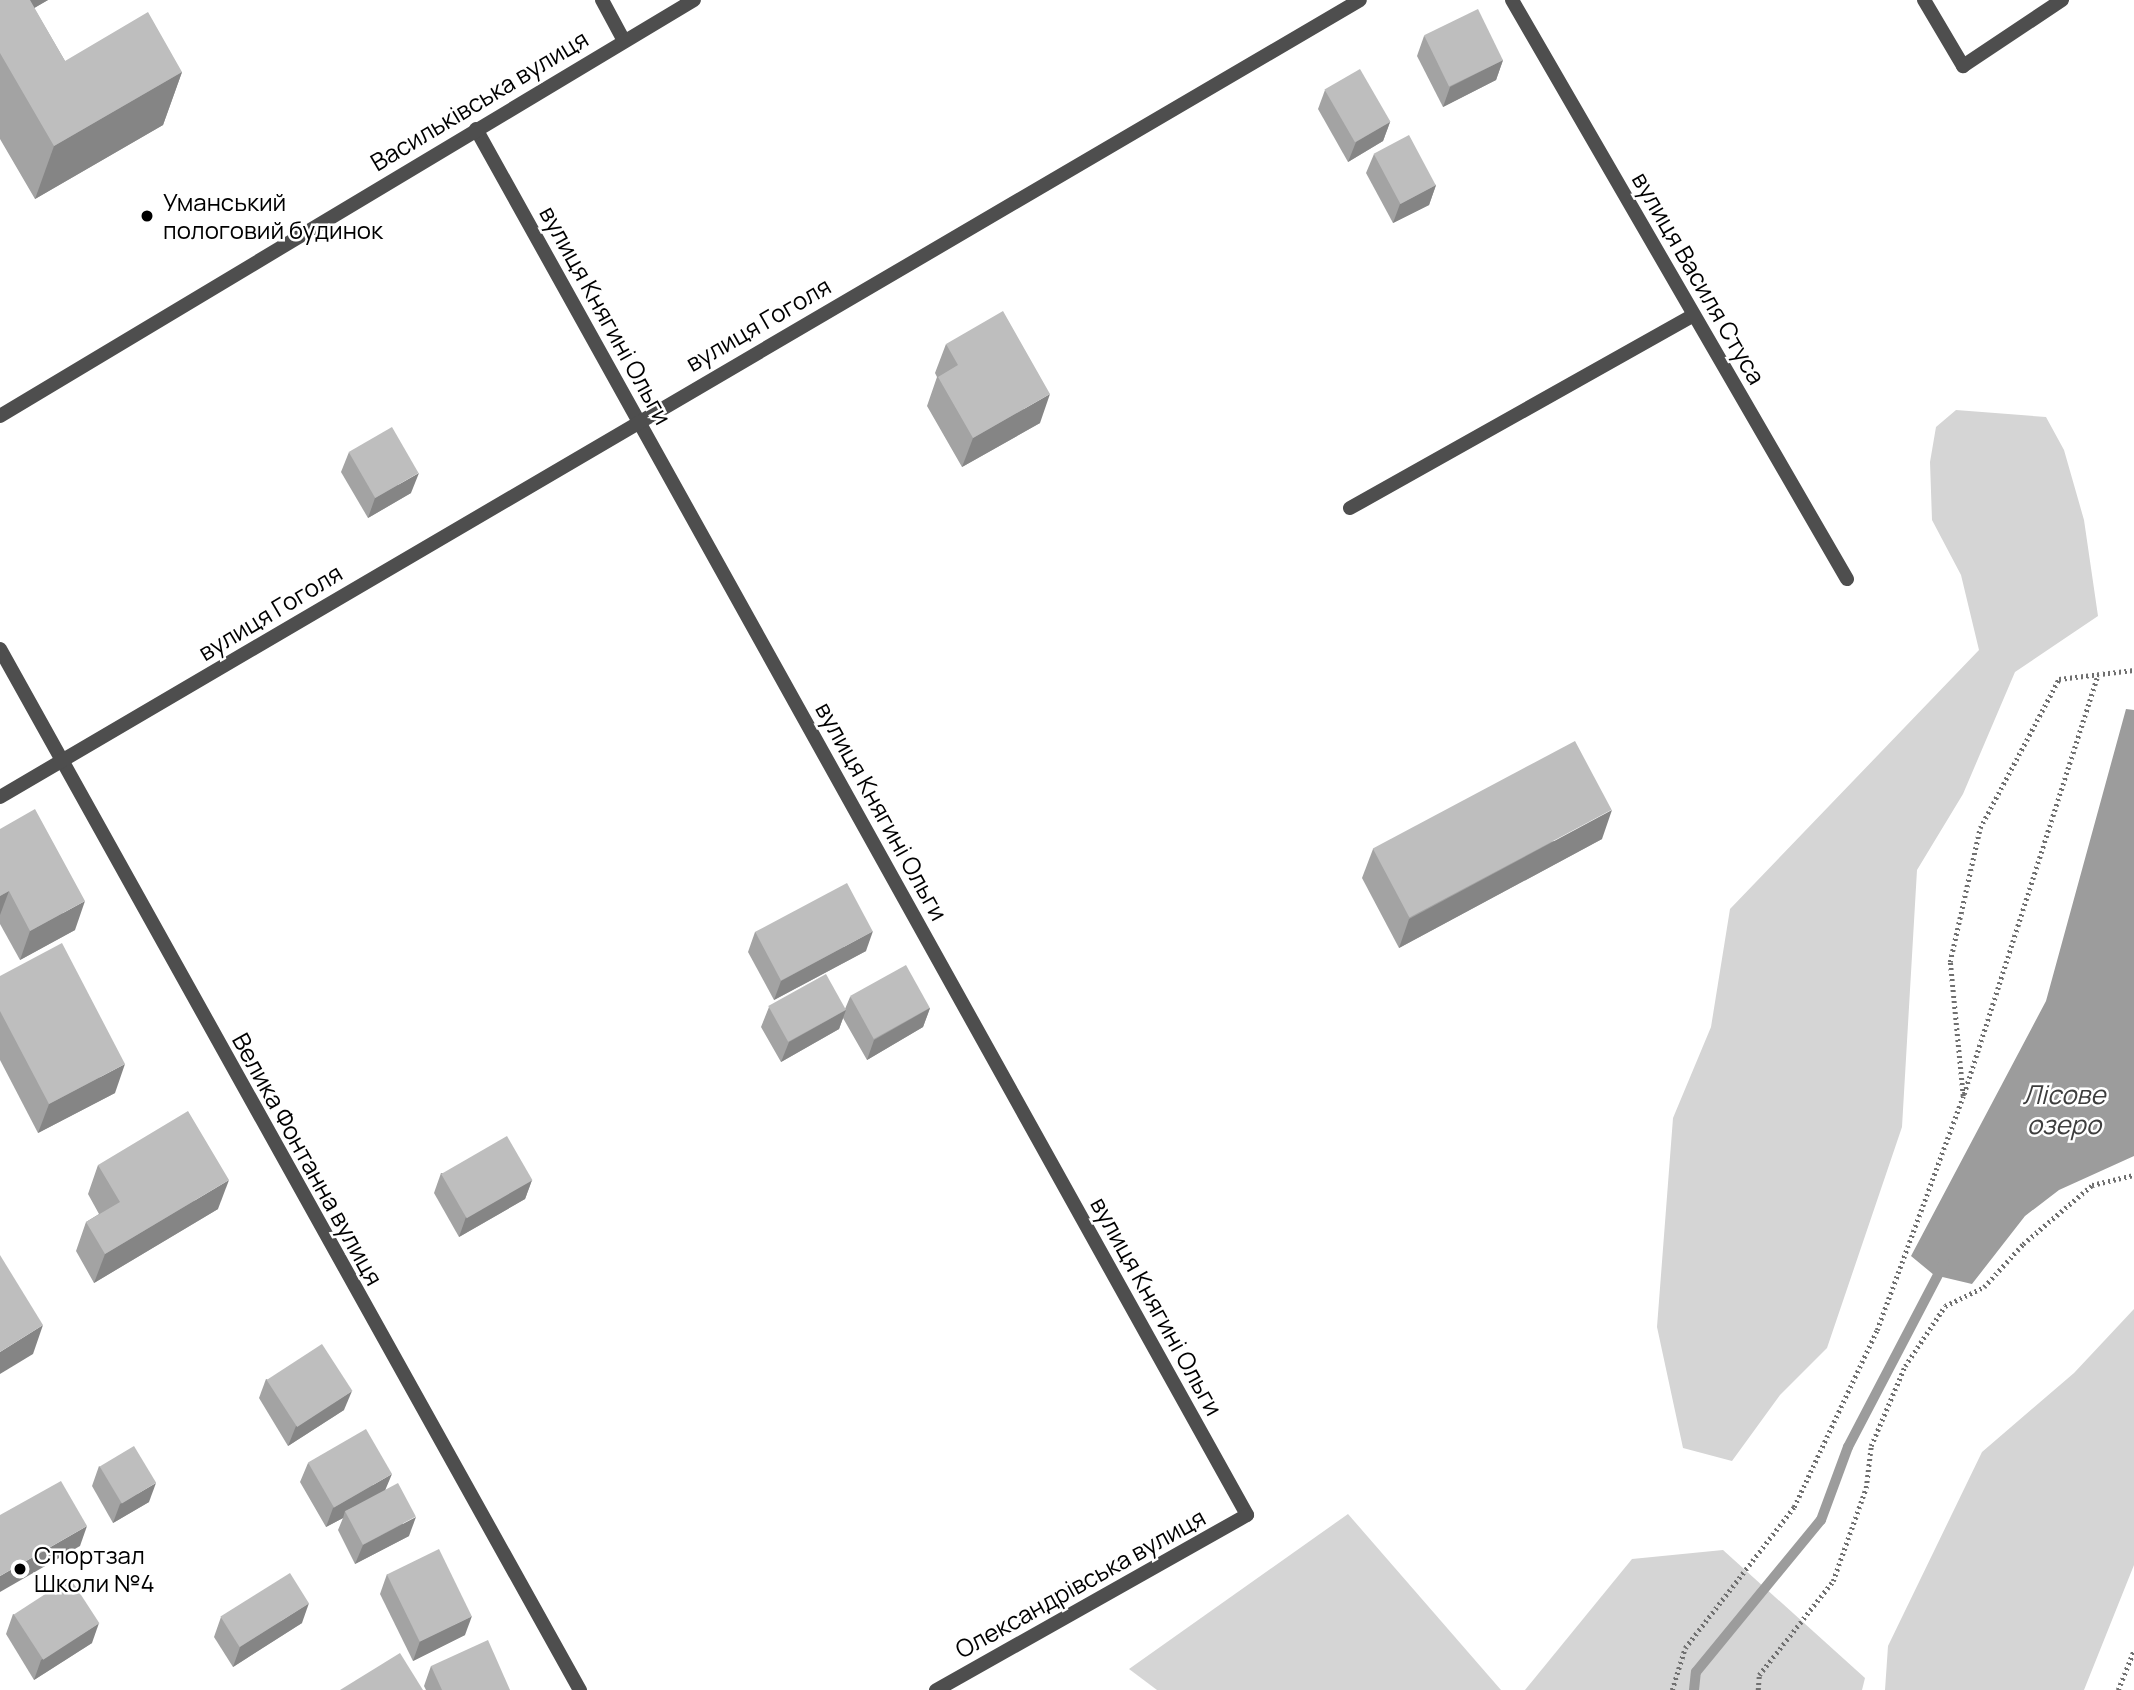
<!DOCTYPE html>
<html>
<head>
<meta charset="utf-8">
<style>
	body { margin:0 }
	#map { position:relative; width:2134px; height:1690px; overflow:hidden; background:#fff; font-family:Manrope,sans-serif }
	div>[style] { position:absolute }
	.green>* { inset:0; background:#d5d5d5 }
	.water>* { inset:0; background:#9c9c9c }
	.stream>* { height:10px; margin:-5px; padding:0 5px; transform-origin:5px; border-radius:5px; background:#9c9c9c }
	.path>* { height:4.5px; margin-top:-2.25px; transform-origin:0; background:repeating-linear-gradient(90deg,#707070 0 2px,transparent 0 5.5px) }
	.service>* { height:14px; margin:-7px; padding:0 7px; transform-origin:7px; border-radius:7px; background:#4e4e4e }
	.minor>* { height:14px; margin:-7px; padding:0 7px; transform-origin:7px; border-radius:7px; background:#4e4e4e }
	.wall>* { inset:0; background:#a3a3a3 }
	.shaded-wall>* { inset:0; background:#858585 }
	.building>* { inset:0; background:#bebebe; transform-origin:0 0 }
	.dots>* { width:19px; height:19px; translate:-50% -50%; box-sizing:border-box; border:4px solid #fff; border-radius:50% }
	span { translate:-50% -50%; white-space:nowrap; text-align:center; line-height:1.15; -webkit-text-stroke:5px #fff; paint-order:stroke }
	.street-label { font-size:24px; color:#000 }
	.poi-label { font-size:24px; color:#000 }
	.left { translate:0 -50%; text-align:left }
	.water-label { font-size:26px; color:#3d3d3d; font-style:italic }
</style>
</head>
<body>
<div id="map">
	<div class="green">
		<div style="clip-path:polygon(1956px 410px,2046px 417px,2064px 450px,2084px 520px,2098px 616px,2015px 672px,1963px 794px,1917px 870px,1902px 1127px,1827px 1348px,1780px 1395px,1732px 1461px,1683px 1448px,1657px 1327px,1673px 1118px,1711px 1027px,1730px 909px,1979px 650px,1961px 575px,1932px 520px,1930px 462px,1936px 427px)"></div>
		<div style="clip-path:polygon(2134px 1309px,2134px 1565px,2084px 1690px,1885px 1690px,1888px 1646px,1982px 1452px,2074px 1373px)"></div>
		<div style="clip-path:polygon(1348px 1514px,1501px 1690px,1157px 1690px,1129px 1669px)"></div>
		<div style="clip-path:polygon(1723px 1550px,1865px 1678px,1862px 1690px,1525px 1690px,1632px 1559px)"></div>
	</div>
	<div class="water">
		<div style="clip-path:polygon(2126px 709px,2134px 710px,2134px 1156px,2059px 1190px,2025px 1216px,1972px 1284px,1934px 1275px,1911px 1256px,2046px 1001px)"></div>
	</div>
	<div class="stream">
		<div style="left:1694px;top:1690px;width:18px;rotate:-84deg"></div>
		<div style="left:1696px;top:1672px;width:197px;rotate:-50.6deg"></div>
		<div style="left:1821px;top:1520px;width:78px;rotate:-69.7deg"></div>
		<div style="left:1848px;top:1447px;width:208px;rotate:-62.4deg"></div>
	</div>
	<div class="path">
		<div style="left:1964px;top:1094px;width:440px;rotate:-72.3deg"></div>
		<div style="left:1672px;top:1690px;width:44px;rotate:-72.8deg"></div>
		<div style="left:1685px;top:1648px;width:178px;rotate:-52.3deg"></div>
		<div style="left:1794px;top:1507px;width:195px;rotate:-64.9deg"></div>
		<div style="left:1877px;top:1330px;width:249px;rotate:-69.8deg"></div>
		<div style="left:1963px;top:1096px;width:135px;rotate:-95.5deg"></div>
		<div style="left:1950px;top:962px;width:137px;rotate:-77.4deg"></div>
		<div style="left:1980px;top:828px;width:169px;rotate:-62.1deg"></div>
		<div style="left:2059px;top:679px;width:76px;rotate:-6.8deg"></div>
		<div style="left:1758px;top:1690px;width:15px;rotate:-86deg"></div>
		<div style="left:1759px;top:1675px;width:120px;rotate:-51.8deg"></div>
		<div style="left:1833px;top:1581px;width:99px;rotate:-70.5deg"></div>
		<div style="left:1866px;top:1488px;width:42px;rotate:-83.2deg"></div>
		<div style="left:1871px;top:1446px;width:87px;rotate:-67deg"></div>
		<div style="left:1905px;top:1366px;width:72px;rotate:-56.3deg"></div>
		<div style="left:1945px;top:1306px;width:43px;rotate:-26deg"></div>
		<div style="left:1984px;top:1287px;width:58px;rotate:-47.8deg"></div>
		<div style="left:2023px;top:1244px;width:91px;rotate:-40.5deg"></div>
		<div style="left:2092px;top:1185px;width:43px;rotate:-13.4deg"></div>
		<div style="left:2118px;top:1690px;width:43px;rotate:-68.2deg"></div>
	</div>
	<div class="service">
		<div style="left:1350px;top:508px;width:394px;rotate:-29.3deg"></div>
	</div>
	<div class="minor">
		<div style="left:602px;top:0;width:44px;rotate:61.7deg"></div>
		<div style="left:1512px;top:0;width:669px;rotate:59.95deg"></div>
		<div style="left:1924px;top:0;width:77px;rotate:59.4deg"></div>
		<div style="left:1963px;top:66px;width:119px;rotate:-33.7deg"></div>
		<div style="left:476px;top:129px;width:1586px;rotate:60.91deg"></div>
		<div style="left:1247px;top:1515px;width:357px;rotate:150.6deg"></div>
		<div style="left:0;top:416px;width:809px;rotate:-30.94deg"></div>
		<div style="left:0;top:649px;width:1192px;rotate:60.88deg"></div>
		<div style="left:0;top:797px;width:1576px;rotate:-30.37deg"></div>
	</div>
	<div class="wall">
		<div style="clip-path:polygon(0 0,48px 0,34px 8px,65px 61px,182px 72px,163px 125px,35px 199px,0 139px)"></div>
		<div style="clip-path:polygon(1424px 36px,1503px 60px,1496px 80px,1443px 107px,1417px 56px)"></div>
		<div style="clip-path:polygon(1325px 90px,1390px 122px,1383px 141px,1348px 162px,1318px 109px)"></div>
		<div style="clip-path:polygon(1374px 154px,1436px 185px,1429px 205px,1393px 223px,1366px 173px)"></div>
		<div style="clip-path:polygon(946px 344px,1040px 423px,962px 467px,927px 406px,937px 377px,935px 373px)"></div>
		<div style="clip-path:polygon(349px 452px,411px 493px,368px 518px,341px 472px)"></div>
		<div style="clip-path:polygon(0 829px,75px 930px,20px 960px,0 924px)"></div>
		<div style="clip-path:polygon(1602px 839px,1399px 948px,1362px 878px,1373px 849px)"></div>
		<div style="clip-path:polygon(755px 932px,866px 951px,774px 1000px,748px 952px)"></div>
		<div style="clip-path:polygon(0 976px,115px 1093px,38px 1133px,0 1060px)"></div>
		<div style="clip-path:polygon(850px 997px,930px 1008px,923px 1027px,867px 1060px,843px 1018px,839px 1029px,781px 1062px,761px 1027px,769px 1007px,845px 1009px)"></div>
		<div style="clip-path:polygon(98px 1165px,218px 1209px,94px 1283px,76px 1251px,86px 1222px,99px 1214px,88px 1194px)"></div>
		<div style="clip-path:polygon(441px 1173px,532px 1180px,525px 1199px,459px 1237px,434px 1193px)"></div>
		<div style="clip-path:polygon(266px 1379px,344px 1410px,288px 1446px,259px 1398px)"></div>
		<div style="clip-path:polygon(308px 1463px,386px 1490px,409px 1536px,355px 1564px,338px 1530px,343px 1518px,326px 1527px,300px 1482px)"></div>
		<div style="clip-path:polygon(99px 1466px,149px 1502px,113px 1523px,92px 1486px)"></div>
		<div style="clip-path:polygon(387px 1574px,465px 1635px,413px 1661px,380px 1594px)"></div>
		<div style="clip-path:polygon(13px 1614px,92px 1643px,34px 1680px,6px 1634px)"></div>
		<div style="clip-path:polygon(221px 1617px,302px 1623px,233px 1667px,214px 1637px)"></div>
		<div style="clip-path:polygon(431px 1666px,510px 1690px,426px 1690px,424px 1686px)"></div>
	</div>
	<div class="shaded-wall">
		<div style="clip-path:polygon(7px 0,48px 0,0 28px)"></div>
		<div style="clip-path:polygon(1503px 60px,1496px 80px,1443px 107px,1450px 87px)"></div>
		<div style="clip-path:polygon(182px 72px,163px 125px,35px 199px,54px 146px)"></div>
		<div style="clip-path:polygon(1390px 122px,1383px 141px,1348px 162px,1356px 142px)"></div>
		<div style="clip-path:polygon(1436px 185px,1429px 205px,1393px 223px,1400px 204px)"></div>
		<div style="clip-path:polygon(1050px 394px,1040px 423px,962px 467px,973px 438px)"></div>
		<div style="clip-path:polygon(419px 473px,411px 493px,368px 518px,375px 498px)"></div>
		<div style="clip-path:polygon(1612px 810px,1602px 839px,1399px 948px,1409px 919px)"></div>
		<div style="clip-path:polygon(9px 891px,0 915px,0 896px)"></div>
		<div style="clip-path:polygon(85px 901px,75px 930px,20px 960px,30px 931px)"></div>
		<div style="clip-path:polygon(873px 931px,866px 951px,774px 1000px,781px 981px)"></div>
		<div style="clip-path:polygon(930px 1008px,923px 1027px,867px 1060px,874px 1040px)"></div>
		<div style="clip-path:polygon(846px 1010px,839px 1029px,781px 1062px,789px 1042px)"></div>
		<div style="clip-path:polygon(125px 1064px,115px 1093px,38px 1133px,49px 1104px)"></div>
		<div style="clip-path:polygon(229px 1180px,218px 1209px,94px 1283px,105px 1254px)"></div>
		<div style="clip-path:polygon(532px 1180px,525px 1199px,459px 1237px,466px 1217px)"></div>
		<div style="clip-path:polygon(43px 1325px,33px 1354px,0 1374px,0 1352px)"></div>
		<div style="clip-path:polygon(352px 1391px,344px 1410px,288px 1446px,296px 1426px)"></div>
		<div style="clip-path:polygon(392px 1474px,384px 1493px,345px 1511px,343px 1518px,326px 1527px,333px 1508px)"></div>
		<div style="clip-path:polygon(156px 1483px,149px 1502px,113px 1523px,120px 1504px)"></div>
		<div style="clip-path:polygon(416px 1517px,409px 1536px,355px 1564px,363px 1545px)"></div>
		<div style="clip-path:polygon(87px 1526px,80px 1546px,0 1592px,0 1576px)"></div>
		<div style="clip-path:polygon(309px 1603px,302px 1623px,233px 1667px,240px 1647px)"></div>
		<div style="clip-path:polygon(472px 1616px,465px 1635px,413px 1661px,420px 1641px)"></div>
		<div style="clip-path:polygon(99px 1623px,92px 1643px,34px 1680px,41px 1660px)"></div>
	</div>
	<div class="building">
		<div style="clip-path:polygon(0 0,30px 0,65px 61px,148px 12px,182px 72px,54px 146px,0 53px)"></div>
		<div style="left:1478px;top:9px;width:57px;height:60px;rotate:64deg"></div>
		<div style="left:1360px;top:69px;width:61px;height:41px;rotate:60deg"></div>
		<div style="left:1409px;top:135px;width:57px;height:40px;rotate:62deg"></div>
		<div style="clip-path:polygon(1003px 311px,1050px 394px,973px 438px,938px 377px,958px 365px,946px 344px)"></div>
		<div style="left:392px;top:427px;width:53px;height:50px;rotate:60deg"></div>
		<div style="left:1575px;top:741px;width:78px;height:229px;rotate:62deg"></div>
		<div style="clip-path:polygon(35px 809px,85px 901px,30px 931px,9px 891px,0 896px,0 829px)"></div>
		<div style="left:847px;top:883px;width:55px;height:104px;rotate:62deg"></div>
		<div style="clip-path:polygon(62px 943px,125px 1064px,49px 1104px,0 1011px,0 976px)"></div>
		<div style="left:906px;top:965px;width:49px;height:64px;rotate:61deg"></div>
		<div style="left:826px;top:974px;width:41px;height:66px;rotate:61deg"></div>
		<div style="clip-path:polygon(188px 1111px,229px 1180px,105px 1254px,86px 1222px,120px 1202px,98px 1165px)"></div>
		<div style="left:507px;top:1136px;width:51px;height:76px;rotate:60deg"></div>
		<div style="clip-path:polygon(0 1255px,43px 1325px,0 1352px)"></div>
		<div style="left:322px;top:1344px;width:56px;height:66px;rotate:57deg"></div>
		<div style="left:366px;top:1429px;width:52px;height:67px;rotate:60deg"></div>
		<div style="left:134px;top:1446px;width:43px;height:40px;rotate:59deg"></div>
		<div style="clip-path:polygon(61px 1481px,87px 1526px,0 1576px,0 1515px)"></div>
		<div style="left:398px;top:1483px;width:38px;height:60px;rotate:62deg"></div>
		<div style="left:439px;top:1549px;width:75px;height:58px;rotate:64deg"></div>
		<div style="left:290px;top:1573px;width:36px;height:82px;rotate:58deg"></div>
		<div style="left:70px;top:1578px;width:54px;height:67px;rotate:57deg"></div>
		<div style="clip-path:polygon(488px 1640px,510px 1690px,442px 1690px,431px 1666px)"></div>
		<div style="clip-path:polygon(400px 1653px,423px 1690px,340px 1690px)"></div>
	</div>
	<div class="dots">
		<div style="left:147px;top:216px;background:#000"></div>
		<div style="left:20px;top:1569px;background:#000"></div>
	</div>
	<div class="street-label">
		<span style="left:479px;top:100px;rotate:-31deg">Васильківська вулиця</span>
		<span style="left:1699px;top:278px;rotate:60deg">вулиця Василя Стуса</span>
		<span style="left:606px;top:315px;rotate:61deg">вулиця Княгині Ольги</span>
		<span style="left:758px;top:324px;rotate:-30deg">вулиця Гоголя</span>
		<span style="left:270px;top:612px;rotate:-31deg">вулиця Гоголя</span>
		<span style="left:882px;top:811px;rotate:61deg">вулиця Княгині Ольги</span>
		<span style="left:308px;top:1159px;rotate:61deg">Велика Фонтанна вулиця</span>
		<span style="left:1157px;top:1306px;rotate:61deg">вулиця Княгині Ольги</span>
		<span style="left:1080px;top:1583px;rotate:-29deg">Олександрівська вулиця</span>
	</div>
	<div class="poi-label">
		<span class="left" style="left:163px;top:216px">Уманський<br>пологовий будинок</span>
		<span class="left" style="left:34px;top:1569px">Спортзал<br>Школи №4</span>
	</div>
	<div class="water-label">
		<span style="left:2064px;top:1110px">Лісове<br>озеро</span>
	</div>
</div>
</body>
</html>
